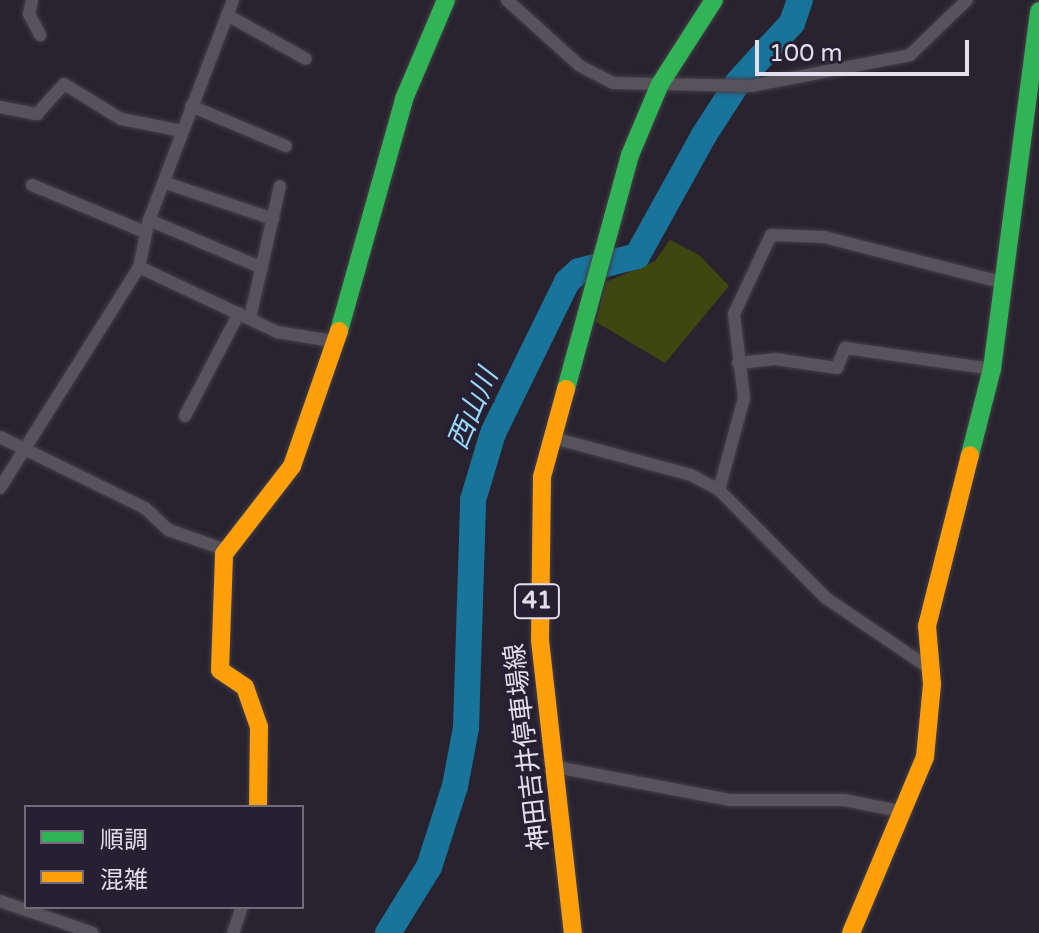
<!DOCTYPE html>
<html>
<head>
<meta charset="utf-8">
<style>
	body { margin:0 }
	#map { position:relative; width:1039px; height:933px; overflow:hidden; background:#28232e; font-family:"Varela Round","Noto Sans JP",sans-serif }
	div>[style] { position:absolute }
	.green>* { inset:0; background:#3e470f }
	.river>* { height:26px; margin:-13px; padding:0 13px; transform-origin:13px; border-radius:13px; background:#19749c }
	.roads { filter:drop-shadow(0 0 2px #433f49) drop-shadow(0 0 2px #433f49) }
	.street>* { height:12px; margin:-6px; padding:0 6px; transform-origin:6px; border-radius:6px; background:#57535b }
	.fast>* { height:18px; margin:-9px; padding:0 9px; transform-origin:9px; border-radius:9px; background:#30b455 }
	.slow>* { height:18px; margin:-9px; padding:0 9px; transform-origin:9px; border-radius:9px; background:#ff9f0a }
	span { translate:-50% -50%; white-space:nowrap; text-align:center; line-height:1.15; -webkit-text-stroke:8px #271f32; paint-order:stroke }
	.shield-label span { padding:2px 6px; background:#271f32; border:2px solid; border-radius:6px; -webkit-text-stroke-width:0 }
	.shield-label { font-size:24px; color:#e3deeb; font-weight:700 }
	.street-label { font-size:26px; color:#e3deeb }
	.water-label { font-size:28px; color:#96d7fb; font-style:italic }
	.legend { position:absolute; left:24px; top:805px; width:280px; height:104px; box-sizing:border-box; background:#271f32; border:2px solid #726b7c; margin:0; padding:10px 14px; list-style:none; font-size:24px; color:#e3deeb }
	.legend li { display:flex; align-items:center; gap:16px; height:40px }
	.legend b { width:40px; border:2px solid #726b7c }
	.scale { position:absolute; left:755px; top:40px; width:214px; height:36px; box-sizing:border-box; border:4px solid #e3deeb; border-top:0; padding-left:10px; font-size:24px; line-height:28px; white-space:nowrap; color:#e3deeb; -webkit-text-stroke:6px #271f32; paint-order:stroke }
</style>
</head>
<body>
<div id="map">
	<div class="green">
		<div style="clip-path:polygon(670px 240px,699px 255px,729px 286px,665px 363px,596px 322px,606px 282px,655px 261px)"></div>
	</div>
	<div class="river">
		<div style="left:388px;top:933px;width:78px;rotate:-58.2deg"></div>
		<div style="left:429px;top:867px;width:85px;rotate:-72.2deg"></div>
		<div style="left:455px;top:786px;width:59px;rotate:-79.3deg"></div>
		<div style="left:466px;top:728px;width:228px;rotate:-88.2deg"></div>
		<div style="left:473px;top:500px;width:70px;rotate:-73.4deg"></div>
		<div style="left:493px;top:433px;width:168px;rotate:-63.9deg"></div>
		<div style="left:567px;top:282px;width:16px;rotate:-43deg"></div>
		<div style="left:579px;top:271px;width:60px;rotate:-14.5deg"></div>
		<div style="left:637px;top:256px;width:138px;rotate:-61deg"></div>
		<div style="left:704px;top:135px;width:64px;rotate:-57.1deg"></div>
		<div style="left:739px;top:81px;width:79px;rotate:-47.6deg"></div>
		<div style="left:792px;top:23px;width:24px;rotate:-71deg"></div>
	</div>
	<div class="roads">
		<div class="street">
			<div style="left:32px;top:0;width:14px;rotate:102deg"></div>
			<div style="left:29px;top:14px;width:24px;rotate:62deg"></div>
			<div style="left:507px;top:0;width:98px;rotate:42.1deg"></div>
			<div style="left:580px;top:66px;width:37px;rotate:27deg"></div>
			<div style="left:613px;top:83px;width:138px;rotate:1.2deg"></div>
			<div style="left:751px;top:86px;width:162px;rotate:-11deg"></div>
			<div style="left:910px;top:55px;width:79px;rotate:-44deg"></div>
			<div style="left:227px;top:15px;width:90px;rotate:29.1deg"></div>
			<div style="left:191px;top:106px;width:103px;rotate:22.8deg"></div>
			<div style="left:0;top:107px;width:38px;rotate:11deg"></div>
			<div style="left:37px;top:114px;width:40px;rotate:-48deg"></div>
			<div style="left:64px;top:84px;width:67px;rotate:31.6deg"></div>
			<div style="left:121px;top:119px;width:62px;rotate:11.1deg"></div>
			<div style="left:166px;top:183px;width:113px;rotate:18.6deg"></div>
			<div style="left:32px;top:185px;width:122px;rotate:22.6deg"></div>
			<div style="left:149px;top:220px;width:123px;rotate:23deg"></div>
			<div style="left:139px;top:267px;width:153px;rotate:25.2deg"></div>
			<div style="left:277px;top:332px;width:62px;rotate:9.3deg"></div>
			<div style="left:250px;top:318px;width:135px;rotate:-77.2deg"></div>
			<div style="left:738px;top:363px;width:37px;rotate:-6deg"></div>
			<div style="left:775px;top:359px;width:63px;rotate:8.3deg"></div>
			<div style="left:837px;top:368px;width:22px;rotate:-68deg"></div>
			<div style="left:845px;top:348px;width:148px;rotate:8.1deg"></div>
			<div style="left:185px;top:416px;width:116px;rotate:-62.3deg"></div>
			<div style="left:0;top:437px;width:161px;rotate:26.1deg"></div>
			<div style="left:145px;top:508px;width:33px;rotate:43deg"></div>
			<div style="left:169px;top:530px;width:60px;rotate:19.3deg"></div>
			<div style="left:550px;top:437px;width:146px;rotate:15.1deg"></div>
			<div style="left:691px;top:475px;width:32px;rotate:28deg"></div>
			<div style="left:719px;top:490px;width:152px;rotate:45.3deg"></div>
			<div style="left:826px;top:598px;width:121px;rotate:34.2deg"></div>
			<div style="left:0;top:488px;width:261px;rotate:-57.8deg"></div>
			<div style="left:139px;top:267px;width:48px;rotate:-78deg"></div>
			<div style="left:149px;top:220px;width:235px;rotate:-69.1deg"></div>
			<div style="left:719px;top:490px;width:95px;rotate:-74.8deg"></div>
			<div style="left:744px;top:398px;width:85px;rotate:-96.8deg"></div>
			<div style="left:734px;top:314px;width:87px;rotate:-64.9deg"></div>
			<div style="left:771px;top:235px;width:53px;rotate:2.2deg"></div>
			<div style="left:824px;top:237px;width:187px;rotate:14.3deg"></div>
			<div style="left:556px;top:767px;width:178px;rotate:10.7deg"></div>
			<div style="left:731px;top:800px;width:113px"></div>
			<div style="left:844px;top:800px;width:61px;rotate:11.3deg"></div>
			<div style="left:0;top:901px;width:98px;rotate:19deg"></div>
			<div style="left:233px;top:933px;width:28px;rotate:-71deg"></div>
		</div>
		<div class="fast">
			<div style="left:339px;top:331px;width:241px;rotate:-74.3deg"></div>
			<div style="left:404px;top:99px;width:108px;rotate:-67deg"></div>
			<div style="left:566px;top:389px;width:243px;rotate:-74.7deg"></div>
			<div style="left:630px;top:155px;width:77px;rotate:-67.1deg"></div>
			<div style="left:660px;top:84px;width:100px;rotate:-57.3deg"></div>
			<div style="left:970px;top:455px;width:89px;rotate:-75.7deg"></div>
			<div style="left:992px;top:369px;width:361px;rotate:-82.5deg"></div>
		</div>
		<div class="slow">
			<div style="left:566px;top:389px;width:91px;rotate:105.3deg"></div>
			<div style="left:542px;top:477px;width:163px;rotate:90.7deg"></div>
			<div style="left:540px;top:640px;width:295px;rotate:83.6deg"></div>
			<div style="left:258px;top:807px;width:80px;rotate:-89.3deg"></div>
			<div style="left:259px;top:727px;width:42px;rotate:-109.3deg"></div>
			<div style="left:245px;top:687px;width:30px;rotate:-146deg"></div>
			<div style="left:220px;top:670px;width:116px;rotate:-88deg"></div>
			<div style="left:224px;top:554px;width:111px;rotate:-52.3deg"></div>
			<div style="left:292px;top:466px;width:143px;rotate:-70.8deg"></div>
			<div style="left:851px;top:933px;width:191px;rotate:-67.2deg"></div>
			<div style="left:925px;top:757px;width:73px;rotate:-84.5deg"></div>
			<div style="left:932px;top:684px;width:58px;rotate:-94.9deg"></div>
			<div style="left:927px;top:626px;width:176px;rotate:-75.9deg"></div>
		</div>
	</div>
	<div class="shield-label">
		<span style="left:537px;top:601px">41</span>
	</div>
	<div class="street-label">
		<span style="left:527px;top:747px;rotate:-97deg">神田吉井停車場線</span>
	</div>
	<div class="water-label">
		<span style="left:473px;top:409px;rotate:-67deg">西山川</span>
	</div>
	<ul class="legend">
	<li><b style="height:10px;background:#30b455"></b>順調</li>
	<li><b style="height:10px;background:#ff9f0a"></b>混雑</li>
	</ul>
	<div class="scale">100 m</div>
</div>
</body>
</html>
